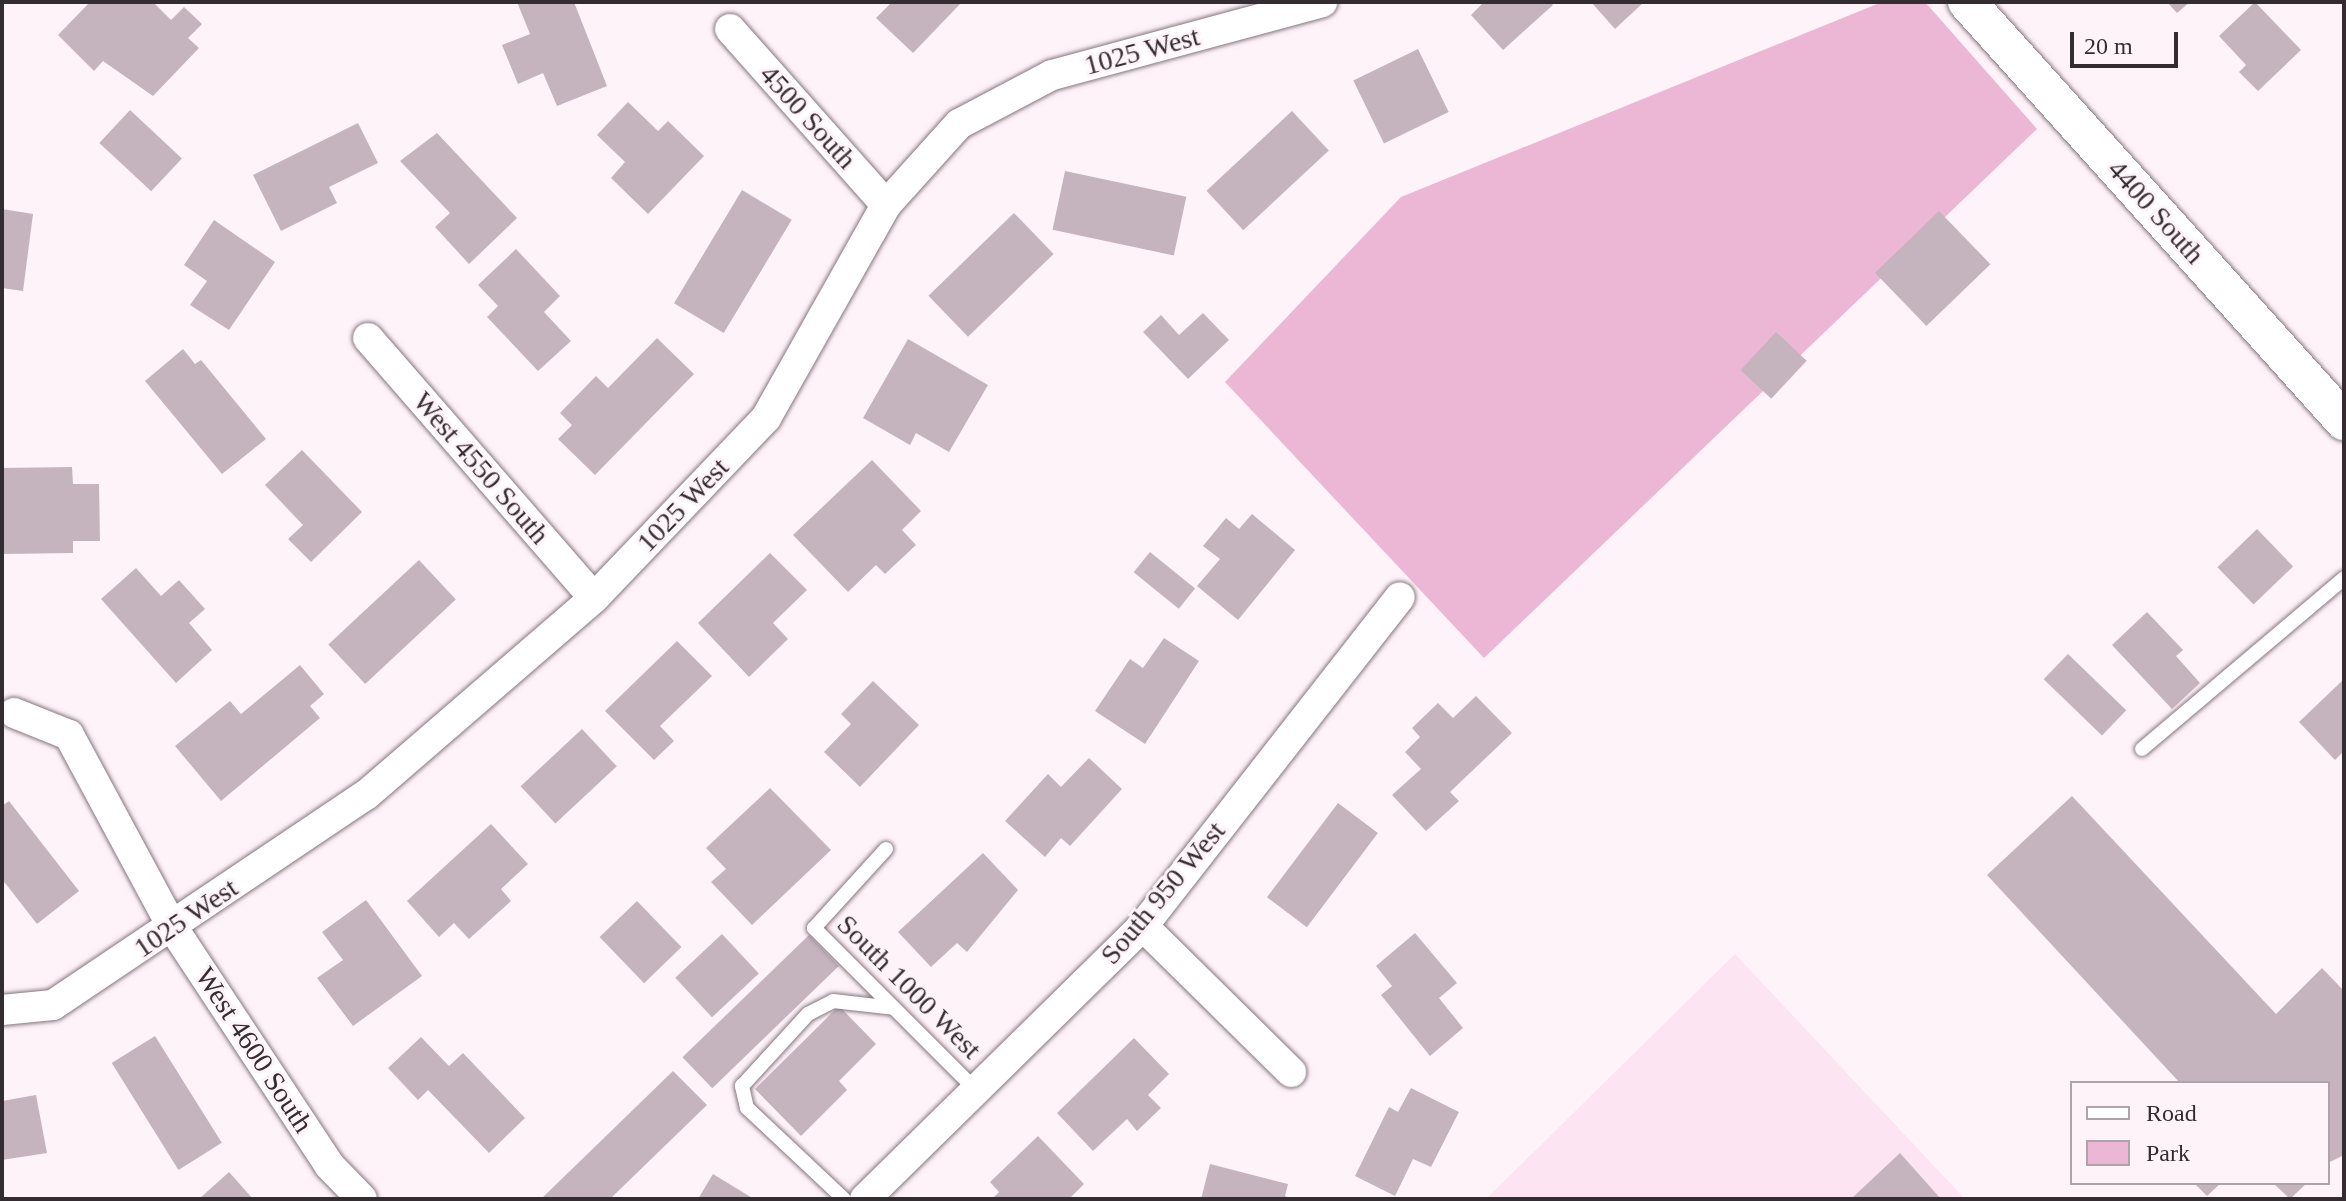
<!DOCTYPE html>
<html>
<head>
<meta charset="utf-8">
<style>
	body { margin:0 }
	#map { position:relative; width:2346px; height:1201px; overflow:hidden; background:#fef3f9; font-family:Georgia,serif }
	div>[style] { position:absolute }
	.built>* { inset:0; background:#fde4f2 }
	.green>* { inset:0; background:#ecb6d5 }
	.building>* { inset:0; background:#c5b4be; transform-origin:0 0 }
	.roads { filter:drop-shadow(0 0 2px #85757e) drop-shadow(0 0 2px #85757e) }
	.service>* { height:14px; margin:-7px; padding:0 7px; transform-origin:7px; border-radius:7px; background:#fff }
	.minor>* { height:30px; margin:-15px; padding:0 15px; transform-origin:15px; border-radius:15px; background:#fff }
	.tertiary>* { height:38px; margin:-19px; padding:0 19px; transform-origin:19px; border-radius:19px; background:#fff }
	span { translate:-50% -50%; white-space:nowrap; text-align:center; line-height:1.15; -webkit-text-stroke:6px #fef3f9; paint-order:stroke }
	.street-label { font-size:28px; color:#332c30 }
	.frame { position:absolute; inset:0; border:4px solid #332c30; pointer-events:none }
	.legend { position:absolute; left:2070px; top:1081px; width:260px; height:104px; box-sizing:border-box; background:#fef3f9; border:2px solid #ada3a9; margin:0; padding:10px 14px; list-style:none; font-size:24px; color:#332c30 }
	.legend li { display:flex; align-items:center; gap:16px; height:40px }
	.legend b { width:40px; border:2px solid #ada3a9 }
	.scale { position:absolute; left:2070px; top:32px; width:108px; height:36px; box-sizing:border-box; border:4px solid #332c30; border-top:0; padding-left:10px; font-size:24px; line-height:28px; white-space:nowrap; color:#332c30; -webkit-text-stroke:6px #fef3f9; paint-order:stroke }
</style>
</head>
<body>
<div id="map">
	<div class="built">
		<div style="clip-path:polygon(1735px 954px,1965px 1199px,1486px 1199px)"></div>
	</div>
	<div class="green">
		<div style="clip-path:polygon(1882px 2px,1925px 2px,2037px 129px,1484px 658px,1225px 382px,1401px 197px)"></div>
	</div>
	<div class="building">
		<div style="clip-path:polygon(90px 2px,153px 2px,171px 20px,184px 7px,202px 24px,188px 38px,199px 48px,153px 96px,103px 61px,94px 71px,58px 35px)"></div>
		<div style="clip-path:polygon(517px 2px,574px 2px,607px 86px,557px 106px,543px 73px,518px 84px,502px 45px,530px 34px)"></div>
		<div style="clip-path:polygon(892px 2px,962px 2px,913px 53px,876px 18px)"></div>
		<div style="clip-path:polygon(1484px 2px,1550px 2px,1553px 5px,1503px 50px,1471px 15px)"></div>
		<div style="clip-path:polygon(1591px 2px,1644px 2px,1615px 29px)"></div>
		<div style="clip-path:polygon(2167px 2px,2190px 2px,2177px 13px)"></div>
		<div style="clip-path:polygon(2255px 2px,2301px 50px,2258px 91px,2239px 72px,2246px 65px,2219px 36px)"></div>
		<div style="left:1418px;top:49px;width:70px;height:72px;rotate:64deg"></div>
		<div style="clip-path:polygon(628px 102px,658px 131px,668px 121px,704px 156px,648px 214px,611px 178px,625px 162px,597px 135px)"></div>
		<div style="left:130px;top:110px;width:71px;height:45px;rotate:43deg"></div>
		<div style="left:1292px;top:111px;width:54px;height:117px;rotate:47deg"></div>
		<div style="clip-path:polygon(358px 123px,378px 163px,329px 187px,337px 203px,281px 231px,253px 175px)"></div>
		<div style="clip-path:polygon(437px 133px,517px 218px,469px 264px,435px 227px,450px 213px,400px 161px)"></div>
		<div style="left:1065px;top:171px;width:124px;height:60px;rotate:12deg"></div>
		<div style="left:742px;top:190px;width:58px;height:132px;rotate:31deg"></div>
		<div style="clip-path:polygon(2px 209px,33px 214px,23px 291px,2px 288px)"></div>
		<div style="left:1939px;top:211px;width:74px;height:89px;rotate:46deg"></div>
		<div style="left:1014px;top:213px;width:57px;height:119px;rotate:46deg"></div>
		<div style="clip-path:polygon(214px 220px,275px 262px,229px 330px,190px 305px,207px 281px,184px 265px)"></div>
		<div style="clip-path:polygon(516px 249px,560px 296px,544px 312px,571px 341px,538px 371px,487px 317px,498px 306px,478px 285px)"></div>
		<div style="clip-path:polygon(1203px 313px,1229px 340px,1188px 379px,1143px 332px,1161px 315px,1179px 335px)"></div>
		<div style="left:1776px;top:332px;width:42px;height:52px;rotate:43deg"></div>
		<div style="clip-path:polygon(657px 338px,694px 374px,595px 475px,558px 439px,572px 425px,560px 413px,596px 376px,608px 388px)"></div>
		<div style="clip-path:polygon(908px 339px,988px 385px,949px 452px,916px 433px,910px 445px,863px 418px)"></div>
		<div style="clip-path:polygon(183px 349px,195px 364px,201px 360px,266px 439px,222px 474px,145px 381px)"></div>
		<div style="clip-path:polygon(302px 450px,362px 512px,311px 562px,288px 539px,303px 525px,265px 485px)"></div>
		<div style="clip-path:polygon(872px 460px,921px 511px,902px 530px,916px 545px,885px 574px,876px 565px,848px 592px,793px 535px)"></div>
		<div style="clip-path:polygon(72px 467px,73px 484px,99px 484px,100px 541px,73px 541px,73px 553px,2px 554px,2px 468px)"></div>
		<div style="clip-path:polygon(1252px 514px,1295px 550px,1238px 620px,1197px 586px,1220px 559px,1203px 546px,1226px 518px,1239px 529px)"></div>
		<div style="left:2257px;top:529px;width:52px;height:55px;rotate:46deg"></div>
		<div style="left:1150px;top:552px;width:58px;height:26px;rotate:39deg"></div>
		<div style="clip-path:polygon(770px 553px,807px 590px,773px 623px,788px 639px,749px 677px,698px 623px)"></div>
		<div style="left:419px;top:560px;width:54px;height:124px;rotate:47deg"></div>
		<div style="clip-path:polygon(136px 568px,161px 596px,179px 580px,205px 609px,189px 623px,212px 650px,176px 683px,101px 599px)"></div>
		<div style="clip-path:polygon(2147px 612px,2183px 650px,2176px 656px,2200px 683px,2172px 709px,2112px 645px)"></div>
		<div style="clip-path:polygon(1164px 638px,1199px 661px,1145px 744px,1095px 711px,1130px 659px,1143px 668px)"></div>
		<div style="clip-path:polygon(677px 641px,712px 676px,660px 726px,674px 741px,654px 760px,605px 711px)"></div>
		<div style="left:2068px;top:654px;width:81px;height:35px;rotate:44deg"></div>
		<div style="clip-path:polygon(300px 665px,324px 694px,310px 706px,320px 718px,221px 801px,175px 746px,230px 701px,241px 714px)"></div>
		<div style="clip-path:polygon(2344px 679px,2344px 751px,2335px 760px,2299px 722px)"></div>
		<div style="clip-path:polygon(873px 681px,919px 725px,860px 787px,824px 752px,851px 724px,841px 714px)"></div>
		<div style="clip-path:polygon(1476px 696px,1512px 733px,1450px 792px,1459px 801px,1426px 831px,1392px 795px,1421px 769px,1405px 752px,1420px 737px,1412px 728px,1438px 703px,1453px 718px)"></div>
		<div style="left:582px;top:729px;width:51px;height:84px;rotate:47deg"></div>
		<div style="clip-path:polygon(1089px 758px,1122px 789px,1070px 846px,1061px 838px,1045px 857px,1005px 821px,1048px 774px,1061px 787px)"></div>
		<div style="clip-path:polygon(770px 788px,831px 850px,752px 925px,711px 882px,726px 869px,706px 848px)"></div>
		<div style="clip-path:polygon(2072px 796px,2276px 1014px,2322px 968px,2344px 991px,2344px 1155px,2328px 1163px,2328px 1083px,2180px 1083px,1987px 875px)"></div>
		<div style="clip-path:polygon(9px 801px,79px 891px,37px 924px,2px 879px,2px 806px)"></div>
		<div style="left:1338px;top:803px;width:50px;height:118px;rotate:37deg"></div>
		<div style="clip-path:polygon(491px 824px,528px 864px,501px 889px,511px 901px,469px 939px,454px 923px,439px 937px,407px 901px)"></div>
		<div style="clip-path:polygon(983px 853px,1018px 890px,967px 952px,957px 943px,931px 967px,898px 932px)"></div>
		<div style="clip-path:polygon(366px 900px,422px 976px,353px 1026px,317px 978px,343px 960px,322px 932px)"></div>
		<div style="left:637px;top:901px;width:64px;height:52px;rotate:46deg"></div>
		<div style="clip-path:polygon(1415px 933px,1457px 983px,1439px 998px,1463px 1028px,1430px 1056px,1381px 995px,1392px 986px,1376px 966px)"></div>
		<div style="left:722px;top:934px;width:54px;height:64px;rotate:47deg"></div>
		<div style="left:809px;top:935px;width:43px;height:176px;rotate:46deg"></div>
		<div style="clip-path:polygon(839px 1006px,876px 1044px,839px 1081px,847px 1090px,801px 1136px,755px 1089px)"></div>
		<div style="left:155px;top:1036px;width:126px;height:51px;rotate:58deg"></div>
		<div style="clip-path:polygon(421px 1037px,449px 1066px,463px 1053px,525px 1118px,489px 1153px,428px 1090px,418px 1100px,388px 1068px)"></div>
		<div style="clip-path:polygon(1134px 1038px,1169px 1074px,1148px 1095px,1161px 1108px,1137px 1131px,1127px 1119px,1093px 1151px,1057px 1113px)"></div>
		<div style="clip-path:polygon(673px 1071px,707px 1105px,610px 1199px,541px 1199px)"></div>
		<div style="clip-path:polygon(1411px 1088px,1459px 1112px,1431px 1167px,1413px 1159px,1395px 1196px,1355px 1176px,1389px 1107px,1398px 1112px)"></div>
		<div style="clip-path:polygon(36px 1095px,47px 1153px,2px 1160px,2px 1101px)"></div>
		<div style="clip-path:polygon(1038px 1136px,1084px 1184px,1069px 1199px,992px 1199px,999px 1192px,990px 1182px)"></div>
		<div style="clip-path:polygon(1900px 1153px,1941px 1199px,1851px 1199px)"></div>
		<div style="clip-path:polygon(1210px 1164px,1288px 1184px,1285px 1196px,1291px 1199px,1201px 1199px)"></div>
		<div style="clip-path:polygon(229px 1172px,253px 1199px,199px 1199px)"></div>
		<div style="clip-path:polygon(713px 1174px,754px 1199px,698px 1199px)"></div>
		<div style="clip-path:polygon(2194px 1183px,2221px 1183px,2207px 1196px)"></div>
		<div style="clip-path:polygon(2273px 1183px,2307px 1183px,2290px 1199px)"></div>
	</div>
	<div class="roads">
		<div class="service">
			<div style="left:2142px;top:749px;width:265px;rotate:-40.2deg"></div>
			<div style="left:886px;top:849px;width:107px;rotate:132.3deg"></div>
			<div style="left:814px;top:928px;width:229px;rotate:45deg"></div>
			<div style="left:844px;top:1199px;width:133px;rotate:-136.8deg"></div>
			<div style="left:747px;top:1108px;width:23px;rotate:-103deg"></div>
			<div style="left:742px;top:1086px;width:98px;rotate:-47.5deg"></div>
			<div style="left:808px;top:1014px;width:28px;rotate:-27deg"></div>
			<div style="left:833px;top:1001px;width:61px;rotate:6.5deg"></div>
		</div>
		<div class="minor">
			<div style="left:730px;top:29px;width:235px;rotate:48.4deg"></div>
			<div style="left:368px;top:338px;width:344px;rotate:49deg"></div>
			<div style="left:14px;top:713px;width:59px;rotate:21.8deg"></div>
			<div style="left:69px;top:735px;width:219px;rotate:61.7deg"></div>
			<div style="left:173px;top:928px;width:284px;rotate:56.6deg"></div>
			<div style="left:329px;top:1165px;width:47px;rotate:45.9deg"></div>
			<div style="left:1143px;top:926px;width:208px;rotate:44.6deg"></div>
			<div style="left:2px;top:1010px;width:51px;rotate:-5.6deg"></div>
			<div style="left:53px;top:1005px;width:377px;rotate:-33.9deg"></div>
			<div style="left:366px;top:795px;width:301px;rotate:-40.8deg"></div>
			<div style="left:594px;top:598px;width:249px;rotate:-46.3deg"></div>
			<div style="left:766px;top:418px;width:244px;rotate:-60.6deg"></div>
			<div style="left:886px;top:205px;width:109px;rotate:-48deg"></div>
			<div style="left:959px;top:124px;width:105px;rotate:-27.8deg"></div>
			<div style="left:1052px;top:75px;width:280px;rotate:-15.1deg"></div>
			<div style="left:865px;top:1199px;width:390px;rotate:-44.5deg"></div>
			<div style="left:1143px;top:926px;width:417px;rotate:-52deg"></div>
		</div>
		<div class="tertiary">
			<div style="left:1967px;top:2px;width:564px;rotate:48.02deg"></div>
		</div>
	</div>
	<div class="street-label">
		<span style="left:1142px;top:51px;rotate:-15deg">1025 West</span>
		<span style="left:808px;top:117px;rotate:48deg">4500 South</span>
		<span style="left:2156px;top:212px;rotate:48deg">4400 South</span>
		<span style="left:481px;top:468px;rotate:49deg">West 4550 South</span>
		<span style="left:683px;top:505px;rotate:-46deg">1025 West</span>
		<span style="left:1163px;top:893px;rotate:-50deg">South 950 West</span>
		<span style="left:186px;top:918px;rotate:-34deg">1025 West</span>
		<span style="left:909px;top:987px;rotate:45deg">South 1000 West</span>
		<span style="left:254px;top:1050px;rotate:57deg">West 4600 South</span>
	</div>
	<div class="frame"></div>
	<ul class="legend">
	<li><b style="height:10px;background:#fff"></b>Road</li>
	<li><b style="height:22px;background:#ecb6d5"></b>Park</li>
	</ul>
	<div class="scale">20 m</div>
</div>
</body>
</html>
